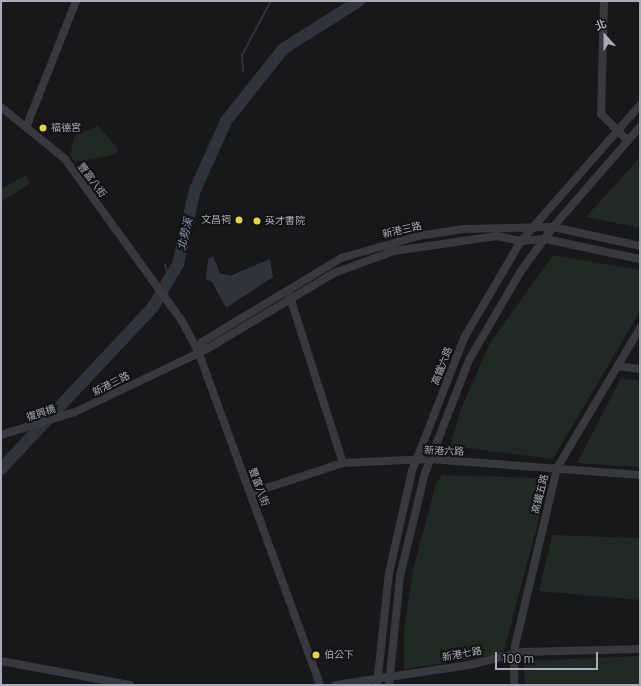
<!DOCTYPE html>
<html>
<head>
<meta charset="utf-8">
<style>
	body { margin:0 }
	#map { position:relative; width:641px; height:686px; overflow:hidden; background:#181719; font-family:Manrope,"Noto Sans TC",sans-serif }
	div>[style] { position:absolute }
	.green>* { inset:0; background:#212924 }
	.water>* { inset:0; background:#2e333c }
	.stream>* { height:2px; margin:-1px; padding:0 1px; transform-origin:1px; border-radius:1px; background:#2e333c }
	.river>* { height:12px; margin:-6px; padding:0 6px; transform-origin:6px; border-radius:6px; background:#2e333c }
	.minor>* { height:8px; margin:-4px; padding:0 4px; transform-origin:4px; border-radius:4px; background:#39383e }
	.dots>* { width:11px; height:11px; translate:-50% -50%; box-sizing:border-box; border:2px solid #131214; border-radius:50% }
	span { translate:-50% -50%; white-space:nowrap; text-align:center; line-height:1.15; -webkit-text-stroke:4px #131214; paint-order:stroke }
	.poi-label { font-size:10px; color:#aaabb8 }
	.left { translate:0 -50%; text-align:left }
	.right { translate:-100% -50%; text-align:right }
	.street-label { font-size:10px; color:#aaabb8 }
	.water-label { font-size:11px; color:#8392b1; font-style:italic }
	.frame { position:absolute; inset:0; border:2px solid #aaabb8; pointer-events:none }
	.north { position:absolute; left:585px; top:16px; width:40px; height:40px; -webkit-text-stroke:3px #131214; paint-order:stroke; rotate:339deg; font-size:11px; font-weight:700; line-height:16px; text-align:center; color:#aaabb8 }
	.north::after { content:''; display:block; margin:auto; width:14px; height:18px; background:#aaabb8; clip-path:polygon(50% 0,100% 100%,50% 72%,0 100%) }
	.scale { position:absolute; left:495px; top:652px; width:103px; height:18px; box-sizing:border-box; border:2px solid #aaabb8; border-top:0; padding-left:5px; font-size:12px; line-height:14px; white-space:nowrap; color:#aaabb8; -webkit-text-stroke:3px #131214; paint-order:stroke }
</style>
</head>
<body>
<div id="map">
	<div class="green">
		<div style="clip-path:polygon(98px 126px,117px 147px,117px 154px,75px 162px,70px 155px,75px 135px)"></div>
		<div style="clip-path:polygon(640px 157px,640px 228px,586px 217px)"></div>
		<div style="clip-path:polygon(26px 175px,30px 184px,1px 202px,1px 189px)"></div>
		<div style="clip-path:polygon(553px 255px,640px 270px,640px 311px,553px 459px,450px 446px,461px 409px,490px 343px)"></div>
		<div style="clip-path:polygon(621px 378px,640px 381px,640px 467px,577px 463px)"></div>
		<div style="clip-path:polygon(442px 475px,542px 478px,547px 489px,503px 654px,404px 669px,404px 631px,413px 570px,436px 483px)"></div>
		<div style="clip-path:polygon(552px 535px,640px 538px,640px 600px,539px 591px)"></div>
		<div style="clip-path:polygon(640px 656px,640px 685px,525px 685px,524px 661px)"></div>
	</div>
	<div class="water">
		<div style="clip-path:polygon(213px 256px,220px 273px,230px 276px,270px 259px,273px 277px,226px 308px,212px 282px,206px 279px,208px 259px)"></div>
	</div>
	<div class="stream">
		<div style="left:243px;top:71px;width:16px;rotate:-94deg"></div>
		<div style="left:242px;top:55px;width:61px;rotate:-61.8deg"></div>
		<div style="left:165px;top:264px;width:16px;rotate:76deg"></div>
	</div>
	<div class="river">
		<div style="left:1px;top:469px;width:222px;rotate:-46.8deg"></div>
		<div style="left:153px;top:307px;width:50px;rotate:-59.8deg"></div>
		<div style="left:178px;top:264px;width:76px;rotate:-77.1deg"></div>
		<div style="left:195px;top:190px;width:76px;rotate:-65.8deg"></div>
		<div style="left:226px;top:121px;width:92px;rotate:-51.6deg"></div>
		<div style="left:283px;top:49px;width:90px;rotate:-32.3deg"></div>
	</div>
	<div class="minor">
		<div style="left:604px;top:1px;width:113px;rotate:91.5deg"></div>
		<div style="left:601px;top:114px;width:37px;rotate:45deg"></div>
		<div style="left:1px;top:107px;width:82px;rotate:39.1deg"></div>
		<div style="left:65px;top:159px;width:200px;rotate:54.2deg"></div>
		<div style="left:182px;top:321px;width:34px;rotate:62deg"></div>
		<div style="left:198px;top:351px;width:356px;rotate:69.9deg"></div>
		<div style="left:27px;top:125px;width:133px;rotate:-68.4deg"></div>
		<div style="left:289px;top:294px;width:177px;rotate:72.3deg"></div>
		<div style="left:198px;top:351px;width:10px;rotate:-66deg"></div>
		<div style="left:202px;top:342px;width:162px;rotate:-31.1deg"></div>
		<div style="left:341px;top:258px;width:80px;rotate:-15.9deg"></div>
		<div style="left:418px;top:236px;width:46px;rotate:-8.8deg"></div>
		<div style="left:463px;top:229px;width:90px;rotate:-1.3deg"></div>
		<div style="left:553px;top:227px;width:89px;rotate:12.3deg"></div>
		<div style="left:618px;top:366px;width:22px;rotate:8deg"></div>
		<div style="left:1px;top:435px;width:77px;rotate:-17.3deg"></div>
		<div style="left:75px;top:412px;width:146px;rotate:-25.5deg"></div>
		<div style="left:207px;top:349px;width:148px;rotate:-30.9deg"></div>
		<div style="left:334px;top:273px;width:64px;rotate:-20.1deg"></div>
		<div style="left:394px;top:251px;width:104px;rotate:-8.3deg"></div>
		<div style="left:497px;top:236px;width:25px;rotate:12deg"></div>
		<div style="left:521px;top:241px;width:24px;rotate:-5deg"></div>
		<div style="left:545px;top:239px;width:97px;rotate:11.9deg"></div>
		<div style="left:251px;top:493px;width:97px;rotate:-18.1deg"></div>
		<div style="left:343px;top:463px;width:86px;rotate:-2.7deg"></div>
		<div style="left:429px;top:459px;width:212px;rotate:4.3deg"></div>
		<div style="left:1px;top:661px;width:131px;rotate:10.5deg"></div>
		<div style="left:336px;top:685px;width:134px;rotate:-8.6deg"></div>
		<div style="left:469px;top:665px;width:55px;rotate:-13.8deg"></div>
		<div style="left:522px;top:652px;width:118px;rotate:-1.5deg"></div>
		<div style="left:377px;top:685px;width:113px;rotate:-83.9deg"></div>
		<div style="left:389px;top:573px;width:105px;rotate:-77.3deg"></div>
		<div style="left:412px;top:471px;width:143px;rotate:-68.6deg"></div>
		<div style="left:464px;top:338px;width:113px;rotate:-59.6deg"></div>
		<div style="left:521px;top:241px;width:181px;rotate:-48.8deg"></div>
		<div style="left:389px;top:685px;width:110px;rotate:-84.2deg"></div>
		<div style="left:400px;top:576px;width:106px;rotate:-76.4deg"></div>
		<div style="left:425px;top:473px;width:121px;rotate:-68.7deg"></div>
		<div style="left:469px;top:360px;width:103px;rotate:-59.7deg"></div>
		<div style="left:521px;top:271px;width:54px;rotate:-54deg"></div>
		<div style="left:553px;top:227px;width:133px;rotate:-49deg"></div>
		<div style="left:514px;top:685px;width:39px;rotate:-89deg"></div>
		<div style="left:515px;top:646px;width:183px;rotate:-76.7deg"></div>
		<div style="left:557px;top:468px;width:163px;rotate:-59.3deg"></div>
	</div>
	<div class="dots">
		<div style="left:43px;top:128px;background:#e8d440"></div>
		<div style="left:239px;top:220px;background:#e8d440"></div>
		<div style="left:257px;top:221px;background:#e8d440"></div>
		<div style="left:316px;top:655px;background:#e8d440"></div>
	</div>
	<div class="poi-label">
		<span class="left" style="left:51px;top:128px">福德宮</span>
		<span class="right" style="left:231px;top:220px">文昌祠</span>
		<span class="left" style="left:265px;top:221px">英才書院</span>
		<span class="left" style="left:324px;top:655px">伯公下</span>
	</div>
	<div class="street-label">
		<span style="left:92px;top:180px;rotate:53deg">豐富八街</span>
		<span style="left:402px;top:230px;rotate:-13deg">新港三路</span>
		<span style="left:442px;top:366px;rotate:-69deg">高鐵六路</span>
		<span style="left:111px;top:384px;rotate:-27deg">新港三路</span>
		<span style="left:41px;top:413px;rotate:-18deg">復興橋</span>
		<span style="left:444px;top:451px;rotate:2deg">新港六路</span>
		<span style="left:259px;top:487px;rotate:70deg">豐富八街</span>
		<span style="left:540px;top:494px;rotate:-76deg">高鐵五路</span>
		<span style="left:462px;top:654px;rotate:-10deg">新港七路</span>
	</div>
	<div class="water-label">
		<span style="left:185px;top:234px;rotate:-77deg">北勢溪</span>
	</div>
	<div class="frame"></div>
	<div class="north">北</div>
	<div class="scale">100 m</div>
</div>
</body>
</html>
